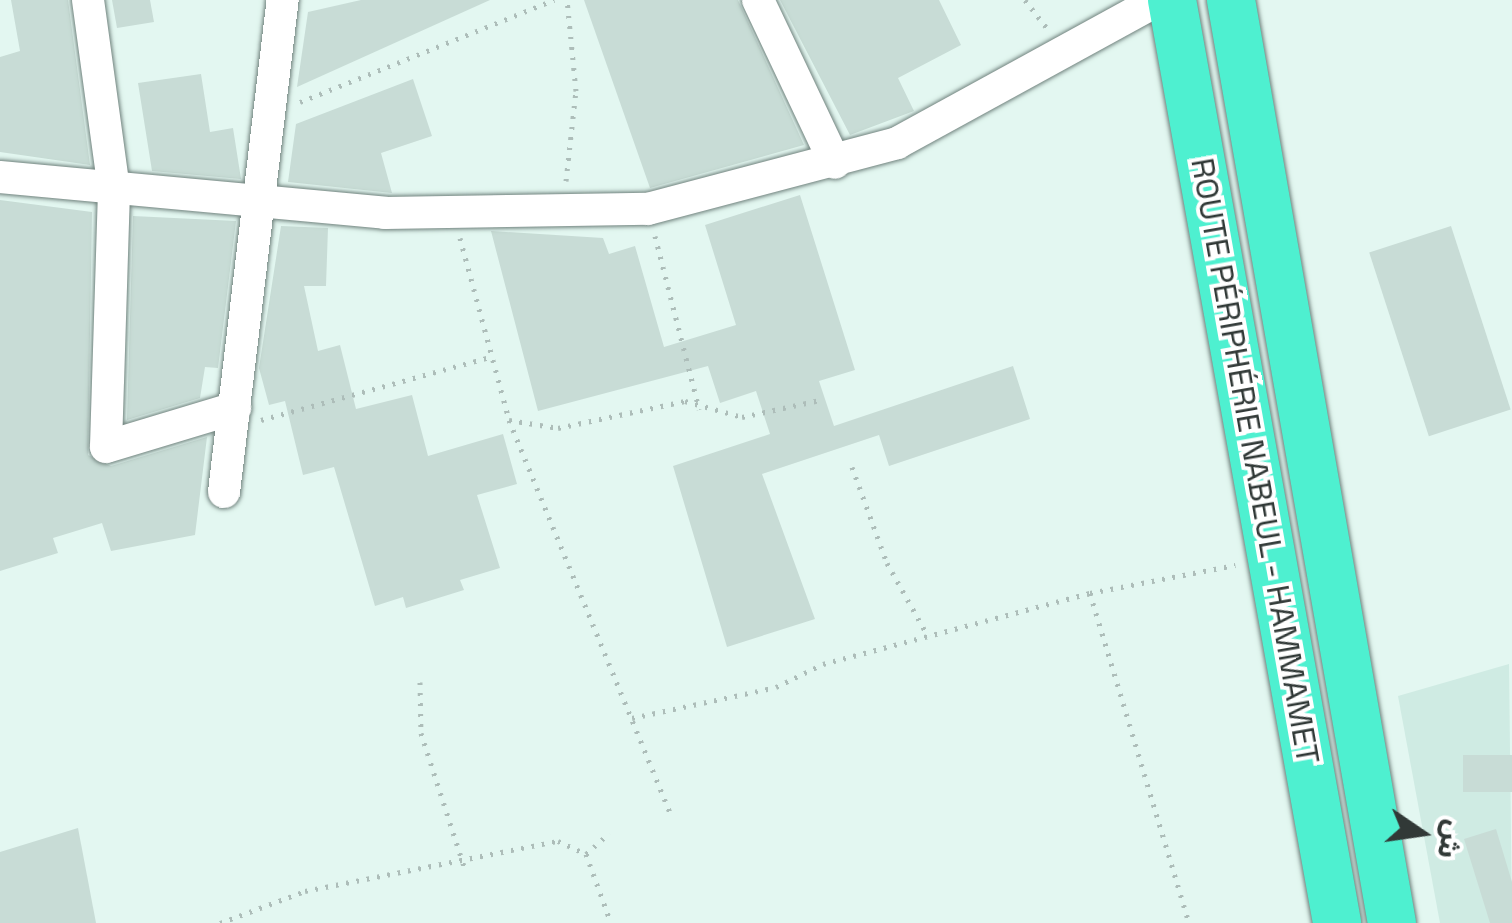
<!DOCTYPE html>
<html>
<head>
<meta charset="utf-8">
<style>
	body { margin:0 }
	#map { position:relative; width:1512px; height:923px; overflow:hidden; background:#e3f7f1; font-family:"Space Grotesk","Noto Sans Arabic",sans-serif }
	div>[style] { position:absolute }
	.built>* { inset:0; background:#cfebe3 }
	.building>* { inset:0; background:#c8dcd6; transform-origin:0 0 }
	.path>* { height:5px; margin-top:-2.5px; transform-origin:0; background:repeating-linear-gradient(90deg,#adbdb9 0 2.5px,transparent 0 10.5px) }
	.roads { filter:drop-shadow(0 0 2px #70827d) drop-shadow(0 0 2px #70827d) }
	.minor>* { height:32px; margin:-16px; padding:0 16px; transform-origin:16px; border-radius:16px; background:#fff }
	.highway>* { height:48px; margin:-24px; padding:0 24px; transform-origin:24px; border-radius:24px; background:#4ef0d0 }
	span { translate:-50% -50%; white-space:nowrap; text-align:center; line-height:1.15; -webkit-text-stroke:8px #fff; paint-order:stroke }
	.street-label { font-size:32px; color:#313937 }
	.north { position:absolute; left:1372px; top:783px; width:100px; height:100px; -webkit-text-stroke:8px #fff; paint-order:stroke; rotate:103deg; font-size:28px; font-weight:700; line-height:40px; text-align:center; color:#313937 }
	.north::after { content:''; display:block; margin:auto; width:35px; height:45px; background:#313937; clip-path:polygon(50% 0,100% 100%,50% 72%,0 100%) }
</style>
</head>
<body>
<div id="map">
	<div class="built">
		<div style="clip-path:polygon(1509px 664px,1512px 923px,1440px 923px,1398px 696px)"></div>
	</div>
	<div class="building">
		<div style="clip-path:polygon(11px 0,68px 0,90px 165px,0 152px,0 57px,20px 51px)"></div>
		<div style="clip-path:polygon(112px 0,150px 0,154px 22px,117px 28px)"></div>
		<div style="clip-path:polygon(361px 0,490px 0,297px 87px,308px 12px)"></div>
		<div style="clip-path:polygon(584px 0,738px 0,804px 145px,650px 188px)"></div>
		<div style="clip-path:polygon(780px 0,939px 0,961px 45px,898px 78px,914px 111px,850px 135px)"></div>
		<div style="clip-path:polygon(201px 74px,210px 132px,233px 128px,241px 179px,152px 171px,138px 83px)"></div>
		<div style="clip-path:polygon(413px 79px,432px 136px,381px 153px,392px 193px,288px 182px,296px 124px)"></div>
		<div style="clip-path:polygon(800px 195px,855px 370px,819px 381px,834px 426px,1013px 366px,1030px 419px,889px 466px,879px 435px,762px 474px,815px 619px,727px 647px,673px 466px,770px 434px,756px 391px,720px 403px,708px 366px,538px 411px,491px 231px,603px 238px,609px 254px,635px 246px,664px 347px,736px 325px,705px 225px)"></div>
		<div style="clip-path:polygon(0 200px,92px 212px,88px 455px,111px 466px,207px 437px,195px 535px,111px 551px,102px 523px,53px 538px,58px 553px,0 571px)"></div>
		<div style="clip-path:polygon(133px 216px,236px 221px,218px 368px,205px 367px,200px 398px,127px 420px)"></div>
		<div style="clip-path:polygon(281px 226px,328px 228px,326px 286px,304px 286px,318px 351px,340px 345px,356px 409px,412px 395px,428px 456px,503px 434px,517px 484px,477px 495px,500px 568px,460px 580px,464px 590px,406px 608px,403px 597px,375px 606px,334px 467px,303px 475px,285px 401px,269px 405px,259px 368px)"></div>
		<div style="left:1451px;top:226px;width:193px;height:86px;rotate:72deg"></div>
		<div style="left:1512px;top:755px;width:37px;height:49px;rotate:90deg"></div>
		<div style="clip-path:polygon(78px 828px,96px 923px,0 923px,0 852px)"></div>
		<div style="clip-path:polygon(1496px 829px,1512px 882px,1512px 923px,1490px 923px,1464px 839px)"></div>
	</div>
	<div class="path">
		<div style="left:1025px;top:0;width:37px;rotate:52deg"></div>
		<div style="left:300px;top:102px;width:274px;rotate:-21.9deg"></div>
		<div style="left:566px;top:181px;width:91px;rotate:-83.7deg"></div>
		<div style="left:576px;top:91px;width:91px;rotate:-95.6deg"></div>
		<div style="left:655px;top:236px;width:179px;rotate:75.7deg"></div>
		<div style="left:460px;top:238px;width:188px;rotate:74.9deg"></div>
		<div style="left:509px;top:420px;width:50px;rotate:9.3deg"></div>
		<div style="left:558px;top:428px;width:130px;rotate:-12deg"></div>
		<div style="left:685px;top:401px;width:59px;rotate:15.7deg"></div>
		<div style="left:742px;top:417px;width:80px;rotate:-12.3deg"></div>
		<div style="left:261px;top:420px;width:238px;rotate:-15.4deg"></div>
		<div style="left:509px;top:420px;width:425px;rotate:67.7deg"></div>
		<div style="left:852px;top:467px;width:102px;rotate:70deg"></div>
		<div style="left:887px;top:563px;width:84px;rotate:60.7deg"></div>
		<div style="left:1090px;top:593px;width:148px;rotate:-10.9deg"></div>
		<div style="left:420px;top:682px;width:51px;rotate:88.9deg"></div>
		<div style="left:421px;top:733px;width:140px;rotate:72.1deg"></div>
		<div style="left:632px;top:718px;width:147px;rotate:-12.1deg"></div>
		<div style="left:776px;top:687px;width:52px;rotate:-26.1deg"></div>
		<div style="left:823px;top:664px;width:276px;rotate:-14.9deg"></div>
		<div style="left:1090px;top:593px;width:345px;rotate:73.3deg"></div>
		<div style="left:586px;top:854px;width:73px;rotate:70.1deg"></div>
		<div style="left:220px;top:923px;width:91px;rotate:-20.6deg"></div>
		<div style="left:305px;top:891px;width:258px;rotate:-11.2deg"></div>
		<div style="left:558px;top:841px;width:31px;rotate:25deg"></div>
		<div style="left:586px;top:854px;width:31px;rotate:-42deg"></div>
	</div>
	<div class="roads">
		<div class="minor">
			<div style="left:88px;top:0;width:193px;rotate:82.2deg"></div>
			<div style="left:114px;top:191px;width:256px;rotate:91.8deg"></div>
			<div style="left:106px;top:447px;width:135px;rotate:-16.8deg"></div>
			<div style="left:758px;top:0;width:180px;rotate:64.7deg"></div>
			<div style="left:0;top:177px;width:387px;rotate:5.3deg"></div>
			<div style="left:385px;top:213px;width:263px;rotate:-0.9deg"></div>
			<div style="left:648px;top:209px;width:258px;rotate:-14.8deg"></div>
			<div style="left:897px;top:143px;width:298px;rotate:-28.7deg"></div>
			<div style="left:224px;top:492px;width:496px;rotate:-83.2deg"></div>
		</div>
		<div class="highway">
			<div style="left:1172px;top:0;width:938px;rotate:79.86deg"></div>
			<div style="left:1231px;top:0;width:937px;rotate:80.11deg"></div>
		</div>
	</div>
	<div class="street-label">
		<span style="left:1255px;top:461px;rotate:80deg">ROUTE PÉRIPHÉRIE NABEUL - HAMMAMET</span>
	</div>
	<div class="north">ش</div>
</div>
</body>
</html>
